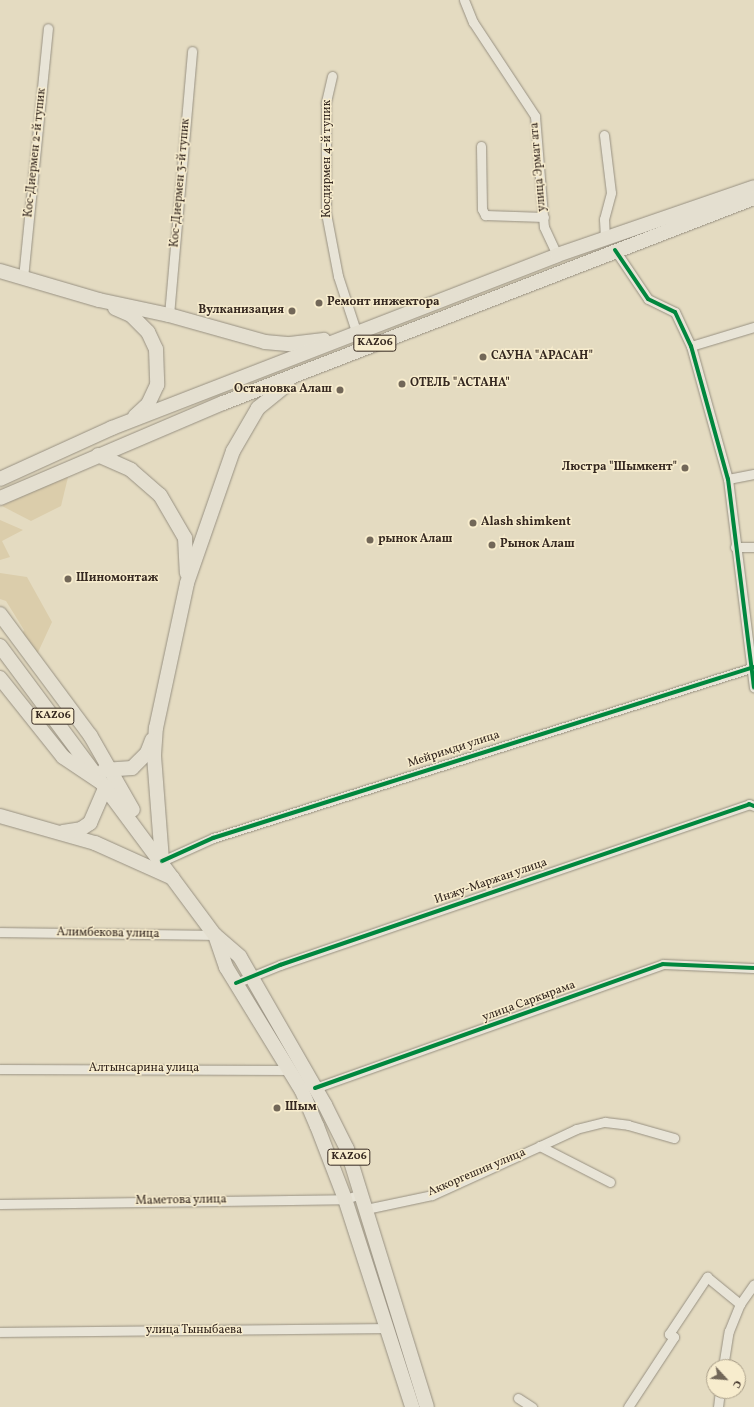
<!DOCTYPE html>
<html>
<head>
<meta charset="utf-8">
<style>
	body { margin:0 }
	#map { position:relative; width:754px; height:1407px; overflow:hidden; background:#e4dbc1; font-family:Vollkorn,serif }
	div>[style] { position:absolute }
	.green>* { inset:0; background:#dbcdab }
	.roads { filter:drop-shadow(0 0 1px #989182) drop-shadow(0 0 1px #989182) }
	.minor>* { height:9px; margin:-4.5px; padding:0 4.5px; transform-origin:4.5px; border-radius:4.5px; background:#e8e4d7 }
	.highway>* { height:14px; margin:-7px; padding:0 7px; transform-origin:7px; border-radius:7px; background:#e4dfd0 }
	.cycleway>* { height:4px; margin:-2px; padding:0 2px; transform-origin:2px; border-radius:2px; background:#00873e }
	.dots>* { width:11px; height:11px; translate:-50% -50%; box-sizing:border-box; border:2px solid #f7eccd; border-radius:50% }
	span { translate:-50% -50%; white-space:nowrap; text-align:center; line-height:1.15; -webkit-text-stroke:3px #f7eccd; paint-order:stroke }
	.shield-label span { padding:1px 3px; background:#f7eccd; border:1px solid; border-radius:3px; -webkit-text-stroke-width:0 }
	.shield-label { font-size:11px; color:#352820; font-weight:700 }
	.street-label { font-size:12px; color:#352820 }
	.poi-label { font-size:12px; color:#352820; font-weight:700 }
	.left { translate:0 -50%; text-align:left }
	.right { translate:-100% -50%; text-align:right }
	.north { position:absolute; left:706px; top:1359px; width:40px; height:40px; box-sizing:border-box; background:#f7eccd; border:1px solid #a99e88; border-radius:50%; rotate:116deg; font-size:11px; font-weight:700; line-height:16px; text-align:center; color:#352820 }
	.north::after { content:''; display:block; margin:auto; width:14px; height:18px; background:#726758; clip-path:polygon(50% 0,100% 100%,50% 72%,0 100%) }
</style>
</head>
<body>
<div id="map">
	<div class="green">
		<div style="clip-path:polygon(69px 473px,61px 506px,31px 521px,2px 506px)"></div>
		<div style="clip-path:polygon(0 520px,23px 530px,2px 541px,10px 557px,0 560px)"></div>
		<div style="clip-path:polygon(0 573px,27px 577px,52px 622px,34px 661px,20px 639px,24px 630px,6px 601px,0 599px)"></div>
	</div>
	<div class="roads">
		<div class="minor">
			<div style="left:464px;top:0;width:24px;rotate:68deg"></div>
			<div style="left:473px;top:22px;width:113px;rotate:56.6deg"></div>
			<div style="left:535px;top:116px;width:111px;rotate:85.4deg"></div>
			<div style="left:544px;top:227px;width:31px;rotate:65deg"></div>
			<div style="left:332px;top:76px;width:28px;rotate:103deg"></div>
			<div style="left:326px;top:103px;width:110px;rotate:90deg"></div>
			<div style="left:326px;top:213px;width:64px;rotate:79.2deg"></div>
			<div style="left:338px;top:276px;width:61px;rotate:71.9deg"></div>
			<div style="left:604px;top:135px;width:58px;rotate:83.1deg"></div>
			<div style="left:611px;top:193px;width:27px;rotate:105deg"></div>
			<div style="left:604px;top:219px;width:19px;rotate:87deg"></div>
			<div style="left:481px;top:146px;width:63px;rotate:89.1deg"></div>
			<div style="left:482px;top:209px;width:7px;rotate:63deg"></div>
			<div style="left:485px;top:215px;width:59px;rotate:1.9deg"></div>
			<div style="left:615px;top:250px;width:59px;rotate:56deg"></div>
			<div style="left:648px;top:299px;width:30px;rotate:26deg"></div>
			<div style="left:675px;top:312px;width:38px;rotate:65deg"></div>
			<div style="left:691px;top:346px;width:138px;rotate:74.5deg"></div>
			<div style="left:728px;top:479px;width:210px;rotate:82.9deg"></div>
			<div style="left:23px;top:278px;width:251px;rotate:-84.3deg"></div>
			<div style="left:169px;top:315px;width:265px;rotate:-85deg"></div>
			<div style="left:691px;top:346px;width:66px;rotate:-16.8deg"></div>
			<div style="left:728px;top:479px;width:26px;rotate:-11deg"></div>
			<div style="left:735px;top:547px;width:19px"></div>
			<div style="left:162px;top:861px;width:56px;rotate:-24.3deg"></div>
			<div style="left:213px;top:838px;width:567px;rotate:-17.54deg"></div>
			<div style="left:0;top:932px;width:215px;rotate:0.8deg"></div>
			<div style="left:236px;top:983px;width:48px;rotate:-22.2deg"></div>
			<div style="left:280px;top:965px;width:496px;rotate:-18.9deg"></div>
			<div style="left:749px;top:804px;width:5px;rotate:22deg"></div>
			<div style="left:0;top:1069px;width:289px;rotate:0.2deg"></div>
			<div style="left:315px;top:1088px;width:369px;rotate:-19.6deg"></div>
			<div style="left:663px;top:964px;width:91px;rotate:2.5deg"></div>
			<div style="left:610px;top:1182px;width:79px;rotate:-152.8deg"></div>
			<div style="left:540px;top:1146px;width:40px;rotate:-25deg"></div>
			<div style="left:576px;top:1129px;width:30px;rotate:-14deg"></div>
			<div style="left:605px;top:1122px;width:23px;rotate:7deg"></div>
			<div style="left:628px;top:1125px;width:48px;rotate:15.8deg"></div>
			<div style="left:0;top:1204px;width:345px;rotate:-0.8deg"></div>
			<div style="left:345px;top:1199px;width:17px;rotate:-17deg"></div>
			<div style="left:366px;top:1209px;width:67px;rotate:-12deg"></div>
			<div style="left:432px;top:1195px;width:119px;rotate:-24.4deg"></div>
			<div style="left:0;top:1332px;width:388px;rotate:-0.6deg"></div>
			<div style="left:723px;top:1367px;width:36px;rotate:-81deg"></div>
			<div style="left:729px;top:1331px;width:29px;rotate:-68deg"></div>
			<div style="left:740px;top:1304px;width:24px;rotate:-55deg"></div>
			<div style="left:518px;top:1398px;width:17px;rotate:33deg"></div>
			<div style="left:628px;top:1407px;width:84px;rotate:-56.7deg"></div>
			<div style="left:674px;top:1337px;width:6px;rotate:-149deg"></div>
			<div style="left:669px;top:1334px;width:69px;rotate:-56.3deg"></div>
			<div style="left:707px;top:1277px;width:43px;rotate:39.3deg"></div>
			<div style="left:718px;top:1407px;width:16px;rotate:-83deg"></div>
		</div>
		<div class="highway">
			<div style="left:0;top:271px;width:103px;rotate:16.3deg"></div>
			<div style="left:99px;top:300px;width:72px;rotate:12.1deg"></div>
			<div style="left:169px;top:315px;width:100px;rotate:15.7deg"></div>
			<div style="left:265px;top:342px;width:25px;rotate:5deg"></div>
			<div style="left:290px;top:344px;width:34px;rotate:-7deg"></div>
			<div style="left:115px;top:308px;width:17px;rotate:24deg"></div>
			<div style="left:131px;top:315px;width:24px;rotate:45deg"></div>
			<div style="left:148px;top:332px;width:19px;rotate:65deg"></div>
			<div style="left:156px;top:349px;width:36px;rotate:88deg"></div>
			<div style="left:157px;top:385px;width:21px;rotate:115deg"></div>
			<div style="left:148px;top:404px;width:18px;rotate:137deg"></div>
			<div style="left:98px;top:455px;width:36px;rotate:24deg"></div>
			<div style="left:131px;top:470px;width:38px;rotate:41deg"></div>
			<div style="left:160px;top:495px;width:50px;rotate:59.8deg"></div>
			<div style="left:185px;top:538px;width:35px;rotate:87deg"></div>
			<div style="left:0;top:479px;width:123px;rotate:-24.5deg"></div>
			<div style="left:112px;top:428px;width:477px;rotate:-21.2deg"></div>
			<div style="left:557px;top:255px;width:208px;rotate:-19deg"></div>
			<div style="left:0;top:498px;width:242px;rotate:-23.1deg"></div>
			<div style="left:223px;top:403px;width:569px;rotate:-21.11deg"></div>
			<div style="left:0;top:614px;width:151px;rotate:53.4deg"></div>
			<div style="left:90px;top:735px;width:86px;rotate:60.2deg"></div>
			<div style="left:0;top:646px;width:360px;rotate:53.4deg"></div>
			<div style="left:215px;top:935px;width:33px;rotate:41deg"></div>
			<div style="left:240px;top:957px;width:171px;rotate:60.1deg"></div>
			<div style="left:325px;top:1105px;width:49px;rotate:63.4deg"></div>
			<div style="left:347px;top:1149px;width:270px;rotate:72.8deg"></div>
			<div style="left:0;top:678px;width:101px;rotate:51.4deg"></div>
			<div style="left:63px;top:757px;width:43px;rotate:33.7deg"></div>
			<div style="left:104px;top:770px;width:28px;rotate:-4deg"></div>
			<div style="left:132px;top:768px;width:21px;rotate:-45deg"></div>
			<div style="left:147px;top:753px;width:14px;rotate:-69deg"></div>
			<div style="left:0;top:816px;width:99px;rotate:15.9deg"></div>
			<div style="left:95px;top:843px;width:85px;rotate:24.2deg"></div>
			<div style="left:63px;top:832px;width:18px;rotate:-9deg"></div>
			<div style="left:81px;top:829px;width:11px;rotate:-34deg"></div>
			<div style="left:90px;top:823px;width:40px;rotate:-66.6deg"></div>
			<div style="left:162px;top:860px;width:105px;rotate:-94.4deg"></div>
			<div style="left:154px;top:755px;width:27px;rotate:-86deg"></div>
			<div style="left:156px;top:728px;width:148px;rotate:-77.9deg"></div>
			<div style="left:187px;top:583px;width:140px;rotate:-70.8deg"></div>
			<div style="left:233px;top:451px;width:50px;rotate:-59.8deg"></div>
			<div style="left:258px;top:408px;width:38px;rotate:-39deg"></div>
			<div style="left:215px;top:935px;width:34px;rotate:71deg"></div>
			<div style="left:226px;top:967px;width:145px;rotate:58.5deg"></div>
			<div style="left:302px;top:1091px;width:38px;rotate:67deg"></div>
			<div style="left:317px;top:1126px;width:78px;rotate:69deg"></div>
			<div style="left:345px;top:1199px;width:219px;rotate:72.1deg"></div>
		</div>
	</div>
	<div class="cycleway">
		<div style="left:615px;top:250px;width:59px;rotate:56deg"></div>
		<div style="left:648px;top:299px;width:30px;rotate:26deg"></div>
		<div style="left:675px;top:312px;width:38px;rotate:65deg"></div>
		<div style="left:691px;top:346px;width:138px;rotate:74.5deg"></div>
		<div style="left:728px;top:479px;width:210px;rotate:82.9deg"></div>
		<div style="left:162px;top:861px;width:56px;rotate:-24.3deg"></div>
		<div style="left:213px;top:838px;width:567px;rotate:-17.54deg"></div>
		<div style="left:236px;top:983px;width:48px;rotate:-22.2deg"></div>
		<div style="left:280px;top:965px;width:496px;rotate:-18.9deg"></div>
		<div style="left:749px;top:804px;width:5px;rotate:22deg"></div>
		<div style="left:315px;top:1088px;width:369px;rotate:-19.6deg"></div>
		<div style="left:663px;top:964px;width:91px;rotate:2.5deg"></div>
	</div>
	<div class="dots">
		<div style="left:319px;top:303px;background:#726758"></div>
		<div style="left:292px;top:311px;background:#726758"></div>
		<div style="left:483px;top:357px;background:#726758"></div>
		<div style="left:402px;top:384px;background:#726758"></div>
		<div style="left:340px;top:390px;background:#726758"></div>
		<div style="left:685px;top:468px;background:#726758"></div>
		<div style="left:473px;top:523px;background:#726758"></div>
		<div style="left:370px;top:540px;background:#726758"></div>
		<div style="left:492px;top:545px;background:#726758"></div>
		<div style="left:68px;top:579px;background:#726758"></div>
		<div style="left:277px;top:1108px;background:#726758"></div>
	</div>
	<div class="shield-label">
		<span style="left:375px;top:343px">KАZ06</span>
		<span style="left:53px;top:716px">KАZ06</span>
		<span style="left:349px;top:1157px">KАZ06</span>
	</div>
	<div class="street-label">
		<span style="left:36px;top:153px;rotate:-84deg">Кос-Диермен 2-й тупик</span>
		<span style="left:328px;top:159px;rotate:-90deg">Косдирмен 4-й тупик</span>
		<span style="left:539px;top:167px;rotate:-95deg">улица Эрмат ата</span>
		<span style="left:181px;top:183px;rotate:-85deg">Кос-Диермен 3-й тупик</span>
		<span style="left:454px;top:750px;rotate:-18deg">Мейримди улица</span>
		<span style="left:491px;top:882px;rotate:-19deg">Инжу-Маржан улица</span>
		<span style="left:108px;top:934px;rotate:1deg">Алимбекова улица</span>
		<span style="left:529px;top:1002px;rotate:-20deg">улица Саркырама</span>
		<span style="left:144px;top:1069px">Алтынсарина улица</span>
		<span style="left:477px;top:1173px;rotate:-23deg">Аккоргешин улица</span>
		<span style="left:181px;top:1201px;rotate:-1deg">Маметова улица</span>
		<span style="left:194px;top:1331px">улица Тыныбаева</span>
	</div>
	<div class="poi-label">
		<span class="left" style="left:327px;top:303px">Ремонт инжектора</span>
		<span class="right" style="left:284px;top:311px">Вулканизация</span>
		<span class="left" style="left:491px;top:357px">САУНА "АРАСАН"</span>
		<span class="left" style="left:410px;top:384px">ОТЕЛЬ "АСТАНА"</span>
		<span class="right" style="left:332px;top:390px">Остановка Алаш</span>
		<span class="right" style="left:677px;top:468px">Люстра "Шымкент"</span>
		<span class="left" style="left:481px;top:523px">Alash shimkent</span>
		<span class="left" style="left:378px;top:540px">рынок Алаш</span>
		<span class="left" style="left:500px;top:545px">Рынок Алаш</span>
		<span class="left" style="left:76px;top:579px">Шиномонтаж</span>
		<span class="left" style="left:285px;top:1108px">Шым</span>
	</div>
	<div class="north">С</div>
</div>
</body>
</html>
